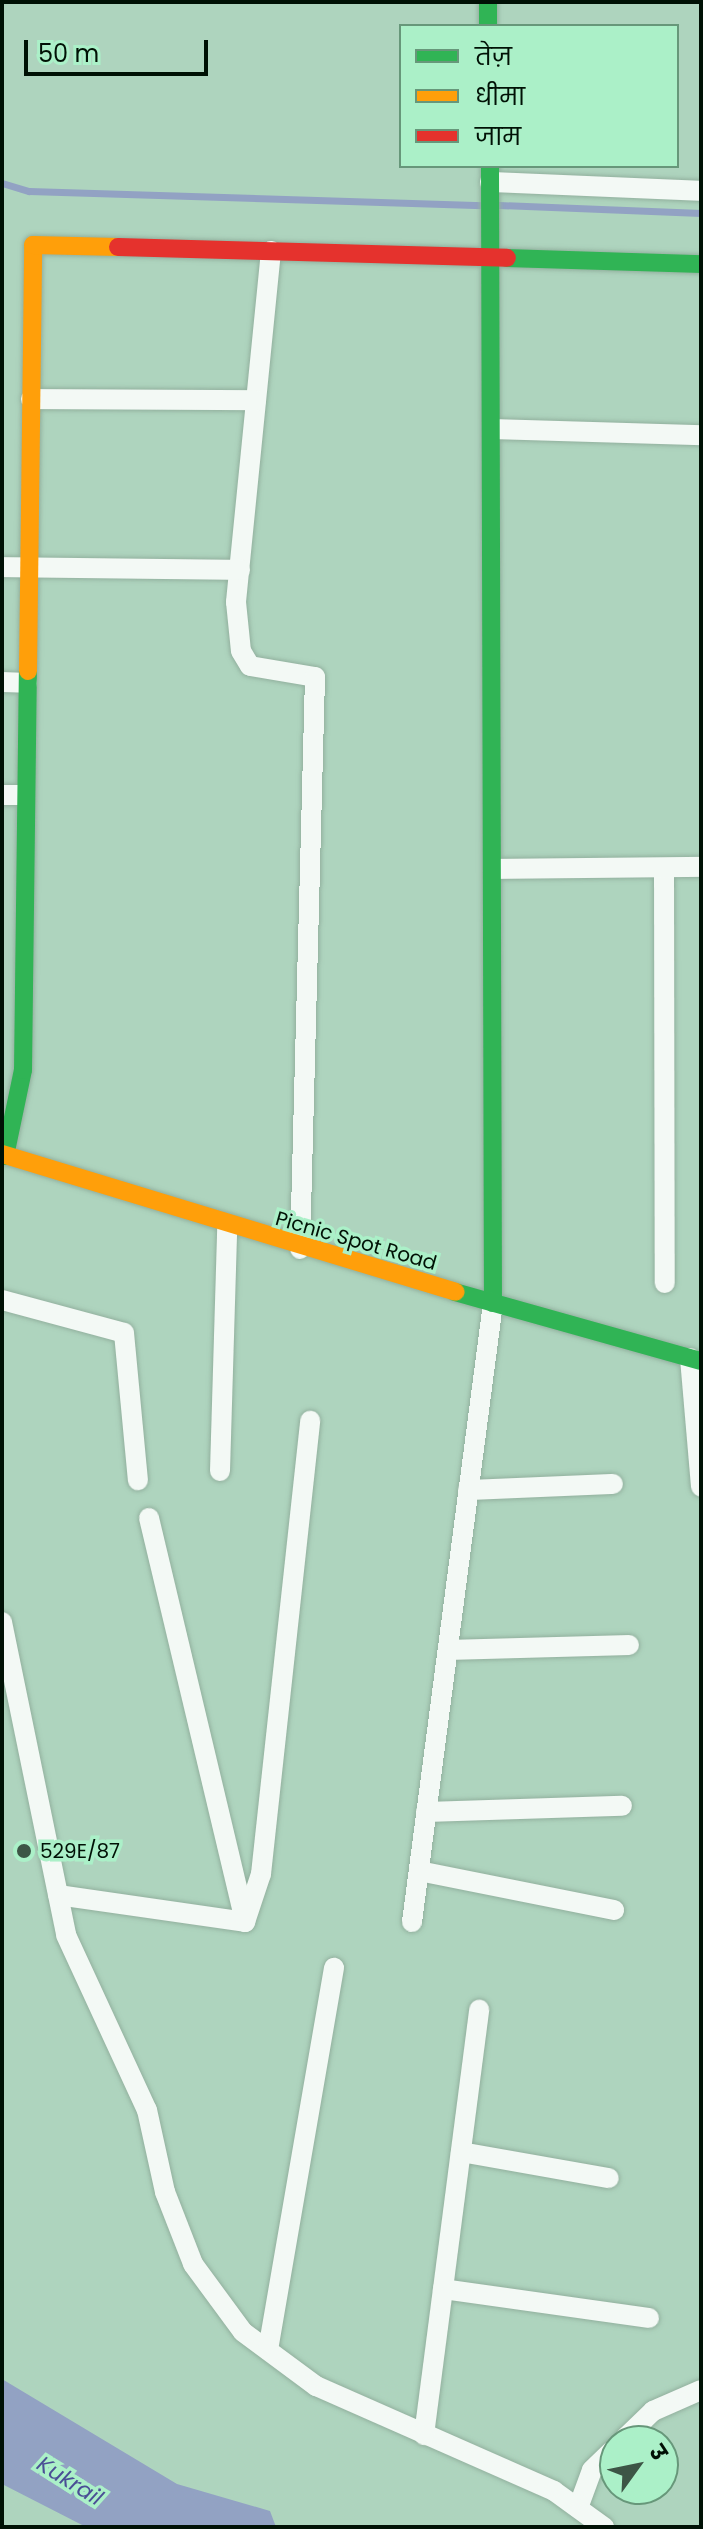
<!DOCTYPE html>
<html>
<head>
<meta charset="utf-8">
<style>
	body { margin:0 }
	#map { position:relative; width:703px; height:2529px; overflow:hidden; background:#aed4be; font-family:Poppins,"Noto Sans Devanagari",sans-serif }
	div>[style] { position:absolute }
	.water>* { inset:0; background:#92a2c3 }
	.stream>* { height:7px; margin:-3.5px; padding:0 3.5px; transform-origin:3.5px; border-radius:3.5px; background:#92a2c3 }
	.roads { filter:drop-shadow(0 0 2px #92b09e) drop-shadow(0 0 2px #92b09e) }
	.street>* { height:20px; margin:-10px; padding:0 10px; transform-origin:10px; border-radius:10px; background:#f3f9f5 }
	.fast>* { height:18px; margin:-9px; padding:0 9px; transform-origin:9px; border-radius:9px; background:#30b455 }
	.slow>* { height:18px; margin:-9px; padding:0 9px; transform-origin:9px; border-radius:9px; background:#ff9f0a }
	.jam>* { height:18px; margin:-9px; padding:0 9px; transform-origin:9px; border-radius:9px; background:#e5322d }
	.dots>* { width:22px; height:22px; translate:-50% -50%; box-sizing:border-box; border:4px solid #abf0c8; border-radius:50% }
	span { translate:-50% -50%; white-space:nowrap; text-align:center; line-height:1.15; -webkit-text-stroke:7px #abf0c8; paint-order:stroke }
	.street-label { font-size:20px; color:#001105 }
	.poi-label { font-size:20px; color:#001105 }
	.left { translate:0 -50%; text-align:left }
	.water-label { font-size:22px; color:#4a4f95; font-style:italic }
	.frame { position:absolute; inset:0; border:4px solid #001105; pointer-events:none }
	.legend { position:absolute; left:399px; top:24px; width:280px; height:144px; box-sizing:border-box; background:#abf0c8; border:2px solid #67977a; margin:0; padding:10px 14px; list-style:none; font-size:24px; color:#001105 }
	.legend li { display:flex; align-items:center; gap:16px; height:40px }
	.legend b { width:40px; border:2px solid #67977a }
	.north { position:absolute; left:599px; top:2425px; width:80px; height:80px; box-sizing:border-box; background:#abf0c8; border:2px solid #67977a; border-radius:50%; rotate:57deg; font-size:22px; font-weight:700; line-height:32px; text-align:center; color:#001105 }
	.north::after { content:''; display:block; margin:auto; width:28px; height:36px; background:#3d5546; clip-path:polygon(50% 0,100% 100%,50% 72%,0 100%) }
	.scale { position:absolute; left:24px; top:40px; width:184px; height:36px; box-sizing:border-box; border:4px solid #001105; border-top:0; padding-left:10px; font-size:24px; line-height:28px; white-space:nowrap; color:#001105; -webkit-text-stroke:6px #abf0c8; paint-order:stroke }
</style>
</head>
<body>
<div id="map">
	<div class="water">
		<div style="clip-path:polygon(2px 2379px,177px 2484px,270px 2511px,276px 2527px,86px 2527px,2px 2484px)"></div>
	</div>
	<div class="stream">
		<div style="left:2px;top:183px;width:28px;rotate:17deg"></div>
		<div style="left:29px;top:191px;width:454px;rotate:1.8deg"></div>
		<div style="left:499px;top:205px;width:202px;rotate:2.3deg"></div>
	</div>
	<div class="roads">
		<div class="street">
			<div style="left:490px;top:182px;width:211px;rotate:2.4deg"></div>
			<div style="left:271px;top:251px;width:353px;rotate:95.7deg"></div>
			<div style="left:236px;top:602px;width:49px;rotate:84.2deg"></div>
			<div style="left:241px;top:651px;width:17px;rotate:59deg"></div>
			<div style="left:250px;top:666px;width:66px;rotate:9.6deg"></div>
			<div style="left:315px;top:677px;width:572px;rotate:91.5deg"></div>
			<div style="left:31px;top:399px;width:225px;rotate:0.3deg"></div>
			<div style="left:493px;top:429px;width:208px;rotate:1.7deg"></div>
			<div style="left:2px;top:567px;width:238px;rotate:0.7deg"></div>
			<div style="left:2px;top:682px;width:25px;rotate:2deg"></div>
			<div style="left:2px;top:795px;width:23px"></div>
			<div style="left:664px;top:868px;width:415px;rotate:89.9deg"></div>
			<div style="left:496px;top:869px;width:205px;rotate:-0.6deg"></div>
			<div style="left:2px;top:1300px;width:126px;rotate:15.1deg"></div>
			<div style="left:124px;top:1333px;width:148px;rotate:84.6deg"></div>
			<div style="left:690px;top:1358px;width:129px;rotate:85.1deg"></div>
			<div style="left:220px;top:1471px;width:243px;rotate:-88.3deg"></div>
			<div style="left:468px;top:1490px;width:145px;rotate:-2.4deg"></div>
			<div style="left:149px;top:1518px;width:415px;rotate:76.6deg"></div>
			<div style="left:2px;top:1622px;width:319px;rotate:78.4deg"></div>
			<div style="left:66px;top:1935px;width:193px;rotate:65.2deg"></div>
			<div style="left:147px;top:2110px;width:84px;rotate:77.6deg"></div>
			<div style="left:165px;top:2192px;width:77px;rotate:68.7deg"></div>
			<div style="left:193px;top:2264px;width:84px;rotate:53.7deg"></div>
			<div style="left:243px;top:2332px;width:91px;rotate:36.5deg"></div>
			<div style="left:316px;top:2386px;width:260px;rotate:23.8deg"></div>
			<div style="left:554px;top:2491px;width:62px;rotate:35.8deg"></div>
			<div style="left:448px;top:1650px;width:181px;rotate:-1.6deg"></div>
			<div style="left:426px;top:1812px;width:196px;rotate:-1.8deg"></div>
			<div style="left:419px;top:1871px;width:199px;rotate:11.3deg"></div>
			<div style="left:58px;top:1895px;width:189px;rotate:8.2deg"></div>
			<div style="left:245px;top:1922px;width:51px;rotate:-71.6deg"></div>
			<div style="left:261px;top:1874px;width:456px;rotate:-83.8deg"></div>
			<div style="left:412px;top:1922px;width:624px;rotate:-82.54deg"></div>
			<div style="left:461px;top:2152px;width:150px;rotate:10deg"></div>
			<div style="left:443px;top:2289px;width:208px;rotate:8deg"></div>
			<div style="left:268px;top:2350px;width:388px;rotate:-80.2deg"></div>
			<div style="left:424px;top:2435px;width:429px;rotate:-82.6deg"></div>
			<div style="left:622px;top:2441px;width:43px;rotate:-44.1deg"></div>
			<div style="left:653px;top:2411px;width:52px;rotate:-23.6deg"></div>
			<div style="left:578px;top:2508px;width:40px;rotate:-69.8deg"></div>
			<div style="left:592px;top:2470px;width:32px;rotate:-44deg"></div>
		</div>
		<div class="fast">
			<div style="left:488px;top:2px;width:24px;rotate:90deg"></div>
			<div style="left:490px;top:166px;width:1137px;rotate:89.85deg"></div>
			<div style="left:507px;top:258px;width:194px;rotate:1.8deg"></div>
			<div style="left:5px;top:1156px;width:88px;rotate:-78.2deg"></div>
			<div style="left:23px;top:1070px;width:399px;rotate:-89.3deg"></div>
			<div style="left:455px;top:1292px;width:255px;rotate:15.7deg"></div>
		</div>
		<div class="slow">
			<div style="left:28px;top:671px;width:426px;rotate:-89.3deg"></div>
			<div style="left:33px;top:245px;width:85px;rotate:1.3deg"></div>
			<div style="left:2px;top:1154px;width:474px;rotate:16.9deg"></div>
		</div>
		<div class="jam">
			<div style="left:118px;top:247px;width:389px;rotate:1.6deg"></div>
		</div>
	</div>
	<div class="dots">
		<div style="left:24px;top:1851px;background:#3d5546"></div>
	</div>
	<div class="street-label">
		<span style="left:356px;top:1241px;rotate:16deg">Picnic Spot Road</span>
	</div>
	<div class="poi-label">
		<span class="left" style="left:40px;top:1851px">529E/87</span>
	</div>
	<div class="water-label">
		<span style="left:70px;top:2481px;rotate:32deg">Kukrail</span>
	</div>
	<div class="frame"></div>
	<ul class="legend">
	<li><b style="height:10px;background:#30b455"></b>तेज़</li>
	<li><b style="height:10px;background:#ff9f0a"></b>धीमा</li>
	<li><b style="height:10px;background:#e5322d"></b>जाम</li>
	</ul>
	<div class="north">उ</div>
	<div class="scale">50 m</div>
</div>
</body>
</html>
